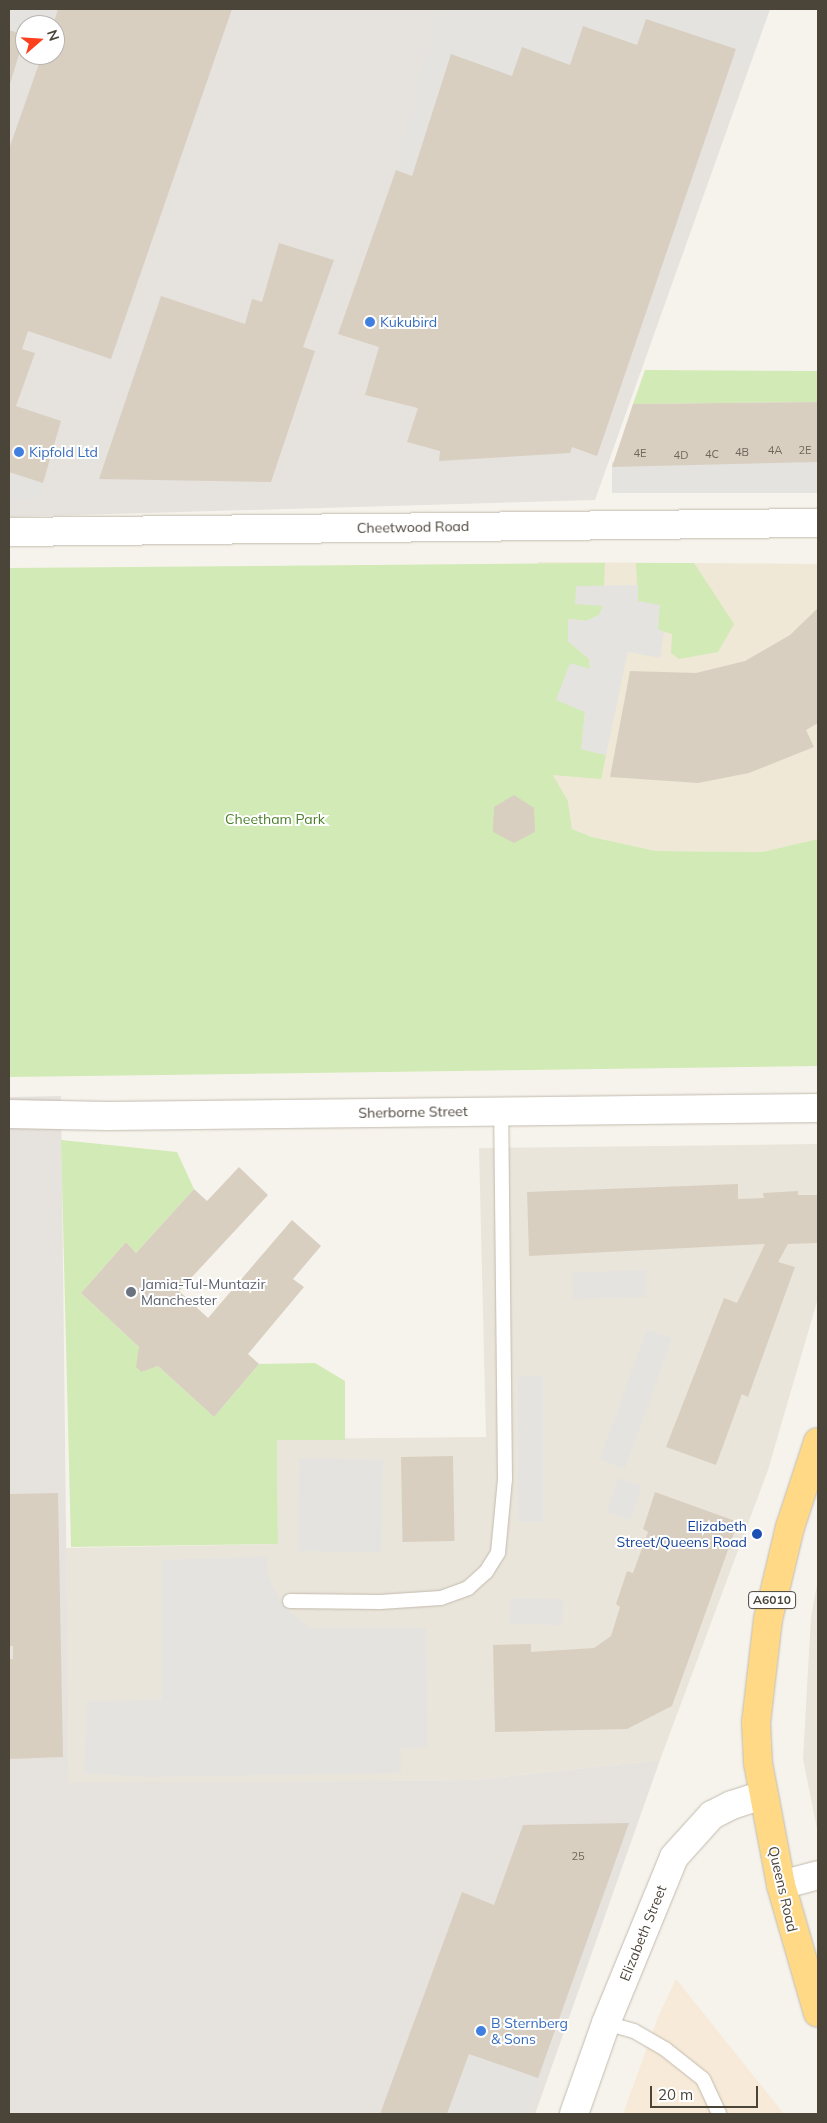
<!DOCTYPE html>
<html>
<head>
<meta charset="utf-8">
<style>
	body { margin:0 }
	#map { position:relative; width:827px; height:2123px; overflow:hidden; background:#f6f3ec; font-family:Mulish,sans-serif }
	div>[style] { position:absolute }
	.residential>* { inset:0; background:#eae5da }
	.commercial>* { inset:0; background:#f7ead8 }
	.industrial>* { inset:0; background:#e6e2dd }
	.education>* { inset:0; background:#efe8d6 }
	.green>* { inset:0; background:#d2eab5 }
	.parking>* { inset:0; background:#e5e3e0; transform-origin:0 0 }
	.building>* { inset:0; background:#d8cfc1; transform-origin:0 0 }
	.roads { filter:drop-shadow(0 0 1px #c2bbae) drop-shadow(0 0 1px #c2bbae) }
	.service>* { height:14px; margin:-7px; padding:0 7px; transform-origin:7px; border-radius:7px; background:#fff }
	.minor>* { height:28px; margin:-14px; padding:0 14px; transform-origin:14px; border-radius:14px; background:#fff }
	.tertiary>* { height:28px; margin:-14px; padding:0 14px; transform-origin:14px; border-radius:14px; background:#fff }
	.trunk>* { height:28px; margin:-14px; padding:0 14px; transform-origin:14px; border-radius:14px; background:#ffd985 }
	.dots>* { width:14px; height:14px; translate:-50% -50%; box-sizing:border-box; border:2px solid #fff; border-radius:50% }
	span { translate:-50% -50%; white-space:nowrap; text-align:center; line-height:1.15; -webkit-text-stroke:4px #fff; paint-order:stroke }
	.number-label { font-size:11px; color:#6e675b }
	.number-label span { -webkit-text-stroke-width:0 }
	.shield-label span { padding:1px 4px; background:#fff; border:1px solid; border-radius:4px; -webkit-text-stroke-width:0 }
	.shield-label { font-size:12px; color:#4b4439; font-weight:700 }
	.shop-label { font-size:14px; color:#366cbe }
	.left { translate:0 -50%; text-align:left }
	.street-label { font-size:14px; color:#4b4439 }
	.park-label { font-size:14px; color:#4a7f2a }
	.worship-label { font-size:14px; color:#5b616d }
	.transit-label { font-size:14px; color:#164399 }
	.right { translate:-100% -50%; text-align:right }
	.frame { position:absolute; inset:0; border:10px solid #4b4439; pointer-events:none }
	.north { position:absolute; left:15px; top:15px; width:50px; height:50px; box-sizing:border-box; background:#fff; border:1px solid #b7b4b0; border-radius:50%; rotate:71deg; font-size:14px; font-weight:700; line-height:20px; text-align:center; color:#4b4439 }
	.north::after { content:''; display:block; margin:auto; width:18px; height:22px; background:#fc3f1d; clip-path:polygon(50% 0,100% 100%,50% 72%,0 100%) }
	.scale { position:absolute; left:650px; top:2086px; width:108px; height:22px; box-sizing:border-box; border:2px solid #4b4439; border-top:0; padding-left:6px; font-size:15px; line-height:18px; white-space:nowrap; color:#4b4439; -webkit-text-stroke:4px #fff; paint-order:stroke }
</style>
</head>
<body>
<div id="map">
	<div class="residential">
		<div style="clip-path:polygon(818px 1144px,818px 1298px,768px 1470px,660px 1760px,474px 1780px,69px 1784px,66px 1548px,278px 1544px,277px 1439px,486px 1437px,479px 1148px)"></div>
		<div style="clip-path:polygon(818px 1579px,818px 1834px,803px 1759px,811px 1617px)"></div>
	</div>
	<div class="commercial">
		<div style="clip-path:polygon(676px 1979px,784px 2114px,623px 2114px,658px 2017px)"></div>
	</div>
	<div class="industrial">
		<div style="clip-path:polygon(evenodd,9px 9px,770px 9px,595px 500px,9px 517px,9px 9px,25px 25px,55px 25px,55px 55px,25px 55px,25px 25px)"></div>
		<div style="clip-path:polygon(61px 1096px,69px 1783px,474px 1780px,660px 1760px,535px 2114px,9px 2114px,9px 1097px)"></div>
	</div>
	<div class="education">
		<div style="clip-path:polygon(538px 562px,818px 564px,818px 839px,762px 852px,656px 851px,592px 837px,572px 829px,568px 801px,553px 775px)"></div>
	</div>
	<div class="green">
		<div style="clip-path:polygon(645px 370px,818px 371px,818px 402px,633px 404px)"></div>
		<div style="clip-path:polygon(605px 563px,604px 586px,576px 586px,604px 605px,599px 615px,586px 621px,568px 619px,568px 641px,589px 659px,590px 670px,557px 700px,585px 712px,581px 749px,606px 755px,601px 779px,553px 775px,568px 801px,572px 829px,592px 837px,656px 851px,762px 852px,818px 839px,818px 1066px,9px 1077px,9px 568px)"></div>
		<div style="clip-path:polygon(636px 563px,694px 563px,734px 624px,718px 652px,679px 659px,671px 653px,672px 634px,658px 630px,638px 601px)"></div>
		<div style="clip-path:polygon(61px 1140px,177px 1152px,194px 1189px,136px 1253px,126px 1242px,81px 1293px,139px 1347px,142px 1372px,158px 1366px,214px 1417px,259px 1364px,315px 1363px,345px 1381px,345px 1440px,277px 1440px,278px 1544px,71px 1547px)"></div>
	</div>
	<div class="parking">
		<div style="clip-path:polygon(9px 9px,58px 9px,53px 25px,25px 25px,25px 35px,9px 30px)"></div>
		<div style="clip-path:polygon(439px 9px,770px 9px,748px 69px,731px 65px,736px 49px,646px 19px,637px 45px,583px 26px,570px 65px,522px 47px,512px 76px,451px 54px,412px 176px,396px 170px)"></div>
		<div style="left:818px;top:462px;width:31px;height:206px;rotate:90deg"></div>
		<div style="clip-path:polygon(9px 472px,43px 483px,37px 499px,9px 500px)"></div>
		<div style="clip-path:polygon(638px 585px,638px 601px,660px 605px,658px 629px,664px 632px,660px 658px,628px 652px,606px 755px,581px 749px,585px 712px,556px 700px,570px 663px,590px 669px,589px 659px,568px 641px,568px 619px,586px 621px,599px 615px,603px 606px,575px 604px,576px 586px)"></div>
		<div style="left:646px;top:1270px;width:27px;height:74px;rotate:88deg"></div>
		<div style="left:647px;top:1329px;width:27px;height:139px;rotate:20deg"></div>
		<div style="left:518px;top:1376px;width:25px;height:146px"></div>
		<div style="left:299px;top:1458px;width:84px;height:93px;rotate:1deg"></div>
		<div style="left:618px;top:1478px;width:25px;height:36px;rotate:18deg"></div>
		<div style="clip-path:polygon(267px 1556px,268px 1576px,283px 1606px,310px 1628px,426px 1628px,427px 1747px,401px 1748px,401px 1773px,147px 1777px,84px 1773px,87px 1701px,162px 1700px,162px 1560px)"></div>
		<div style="left:510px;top:1598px;width:53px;height:26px;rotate:1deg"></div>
		<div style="clip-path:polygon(469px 2054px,538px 2078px,526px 2114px,447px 2114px)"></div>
	</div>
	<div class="building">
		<div style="clip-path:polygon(58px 9px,232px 9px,111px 359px,28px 331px,22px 349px,35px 353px,16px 406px,61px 421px,43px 483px,9px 472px,9px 149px,42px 55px,55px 55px,53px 25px)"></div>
		<div style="clip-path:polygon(646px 19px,736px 49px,597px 456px,572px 447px,570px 453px,439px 461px,440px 451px,407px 442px,418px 408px,365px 395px,379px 347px,338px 334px,396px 170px,412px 176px,451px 54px,512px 76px,522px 47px,570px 65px,583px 26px,637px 45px)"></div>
		<div style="clip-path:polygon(9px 30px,25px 35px,9px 87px)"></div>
		<div style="clip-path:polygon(279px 243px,334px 260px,303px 347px,315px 351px,271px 482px,99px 479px,161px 296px,245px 324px,252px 299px,262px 302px)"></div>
		<div style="clip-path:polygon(818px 402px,818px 462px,612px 467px,633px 404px)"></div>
		<div style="clip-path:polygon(818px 608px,818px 723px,806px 730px,814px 747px,749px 773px,698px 783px,610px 777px,630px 671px,696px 673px,745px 661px,790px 635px)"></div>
		<div style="clip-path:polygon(514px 795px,534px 808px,535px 832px,514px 843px,493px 832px,494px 807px)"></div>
		<div style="clip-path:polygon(239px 1167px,268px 1195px,179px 1291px,208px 1318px,292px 1220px,321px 1246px,293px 1279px,304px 1287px,248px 1354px,259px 1364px,214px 1417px,158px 1366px,142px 1372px,136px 1367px,139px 1347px,81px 1293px,126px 1242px,136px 1253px,194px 1189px,207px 1201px)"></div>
		<div style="clip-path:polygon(738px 1184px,738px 1199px,764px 1198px,763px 1193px,798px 1191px,798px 1195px,818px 1195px,818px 1243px,788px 1244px,778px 1262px,795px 1267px,748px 1397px,742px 1394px,716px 1465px,666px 1447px,724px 1298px,737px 1303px,765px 1244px,529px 1256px,527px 1192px)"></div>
		<div style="left:453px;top:1456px;width:85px;height:52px;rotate:89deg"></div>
		<div style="clip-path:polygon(655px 1492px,738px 1522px,672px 1706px,627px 1729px,495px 1732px,493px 1645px,531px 1644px,531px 1652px,594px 1648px,611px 1636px,620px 1607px,616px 1604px,627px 1571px,633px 1573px,648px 1532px,643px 1529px)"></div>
		<div style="clip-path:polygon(58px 1493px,63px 1757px,9px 1759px,9px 1659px,13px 1659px,13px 1646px,9px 1646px,9px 1494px)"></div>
		<div style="clip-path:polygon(629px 1823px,538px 2078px,469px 2054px,447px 2114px,380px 2114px,462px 1892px,494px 1905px,523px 1825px)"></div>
	</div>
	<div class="roads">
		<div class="service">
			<div style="left:290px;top:1601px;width:90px;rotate:0.6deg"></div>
			<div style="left:380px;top:1602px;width:61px;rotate:-3.8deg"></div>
			<div style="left:441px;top:1598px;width:29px;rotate:-20deg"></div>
			<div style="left:468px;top:1588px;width:24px;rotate:-42deg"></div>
			<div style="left:486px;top:1572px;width:22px;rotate:-58deg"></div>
			<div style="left:498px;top:1553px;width:74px;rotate:-84.6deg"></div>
			<div style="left:505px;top:1479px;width:368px;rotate:-90.6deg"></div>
			<div style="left:606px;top:2023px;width:29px;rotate:16deg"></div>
			<div style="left:634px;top:2031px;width:36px;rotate:30deg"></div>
			<div style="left:665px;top:2049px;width:48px;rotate:38.3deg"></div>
			<div style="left:703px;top:2079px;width:38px;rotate:65deg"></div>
		</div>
		<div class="minor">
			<div style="left:9px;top:532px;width:809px;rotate:-0.64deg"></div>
			<div style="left:9px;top:1114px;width:99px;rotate:1.2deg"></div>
			<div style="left:108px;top:1116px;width:710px;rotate:-0.65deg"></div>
			<div style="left:781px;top:1885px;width:38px;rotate:-15deg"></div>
		</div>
		<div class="tertiary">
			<div style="left:574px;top:2114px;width:96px;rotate:-70.6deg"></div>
			<div style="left:606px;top:2023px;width:179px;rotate:-67.7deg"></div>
			<div style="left:674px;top:1857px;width:57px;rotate:-47.9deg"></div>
			<div style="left:712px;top:1815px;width:22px;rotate:-27deg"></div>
			<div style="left:732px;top:1805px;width:33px;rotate:-18deg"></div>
		</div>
		<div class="trunk">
			<div style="left:818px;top:1442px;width:89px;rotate:108.2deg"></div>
			<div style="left:790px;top:1527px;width:95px;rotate:103.4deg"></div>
			<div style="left:768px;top:1619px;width:104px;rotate:96.6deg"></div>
			<div style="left:756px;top:1722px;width:41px;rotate:87.2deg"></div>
			<div style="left:758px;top:1763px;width:124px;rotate:79.3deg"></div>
			<div style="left:781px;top:1885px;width:133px;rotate:73.9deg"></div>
		</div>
	</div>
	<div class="dots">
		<div style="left:370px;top:322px;background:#3f7fe0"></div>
		<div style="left:19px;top:452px;background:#3f7fe0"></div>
		<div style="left:131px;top:1292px;background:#6b7280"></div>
		<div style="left:757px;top:1534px;background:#1a4fb4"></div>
		<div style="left:481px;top:2031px;background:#3f7fe0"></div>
	</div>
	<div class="number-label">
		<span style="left:775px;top:450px">4A</span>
		<span style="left:805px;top:450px">2E</span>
		<span style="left:742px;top:452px">4B</span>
		<span style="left:640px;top:453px">4E</span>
		<span style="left:712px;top:454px">4C</span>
		<span style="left:681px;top:455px">4D</span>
		<span style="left:578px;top:1856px">25</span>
	</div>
	<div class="shield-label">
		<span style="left:772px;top:1600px">A6010</span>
	</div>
	<div class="shop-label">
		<span class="left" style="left:380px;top:322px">Kukubird</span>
		<span class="left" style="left:29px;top:452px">Kipfold Ltd</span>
		<span class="left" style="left:491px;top:2031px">B Sternberg<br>&amp; Sons</span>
	</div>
	<div class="street-label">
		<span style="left:413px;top:527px;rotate:-1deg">Cheetwood Road</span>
		<span style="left:413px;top:1112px;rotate:-1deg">Sherborne Street</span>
		<span style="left:783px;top:1889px;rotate:77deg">Queens Road</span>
		<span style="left:643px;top:1933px;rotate:-68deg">Elizabeth Street</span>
	</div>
	<div class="park-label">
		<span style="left:275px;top:819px">Cheetham Park</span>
	</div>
	<div class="worship-label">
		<span class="left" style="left:141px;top:1292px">Jamia-Tul-Muntazir<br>Manchester</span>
	</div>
	<div class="transit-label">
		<span class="right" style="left:747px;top:1534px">Elizabeth<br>Street/Queens Road</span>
	</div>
	<div class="frame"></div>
	<div class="north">N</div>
	<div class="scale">20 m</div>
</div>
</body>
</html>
